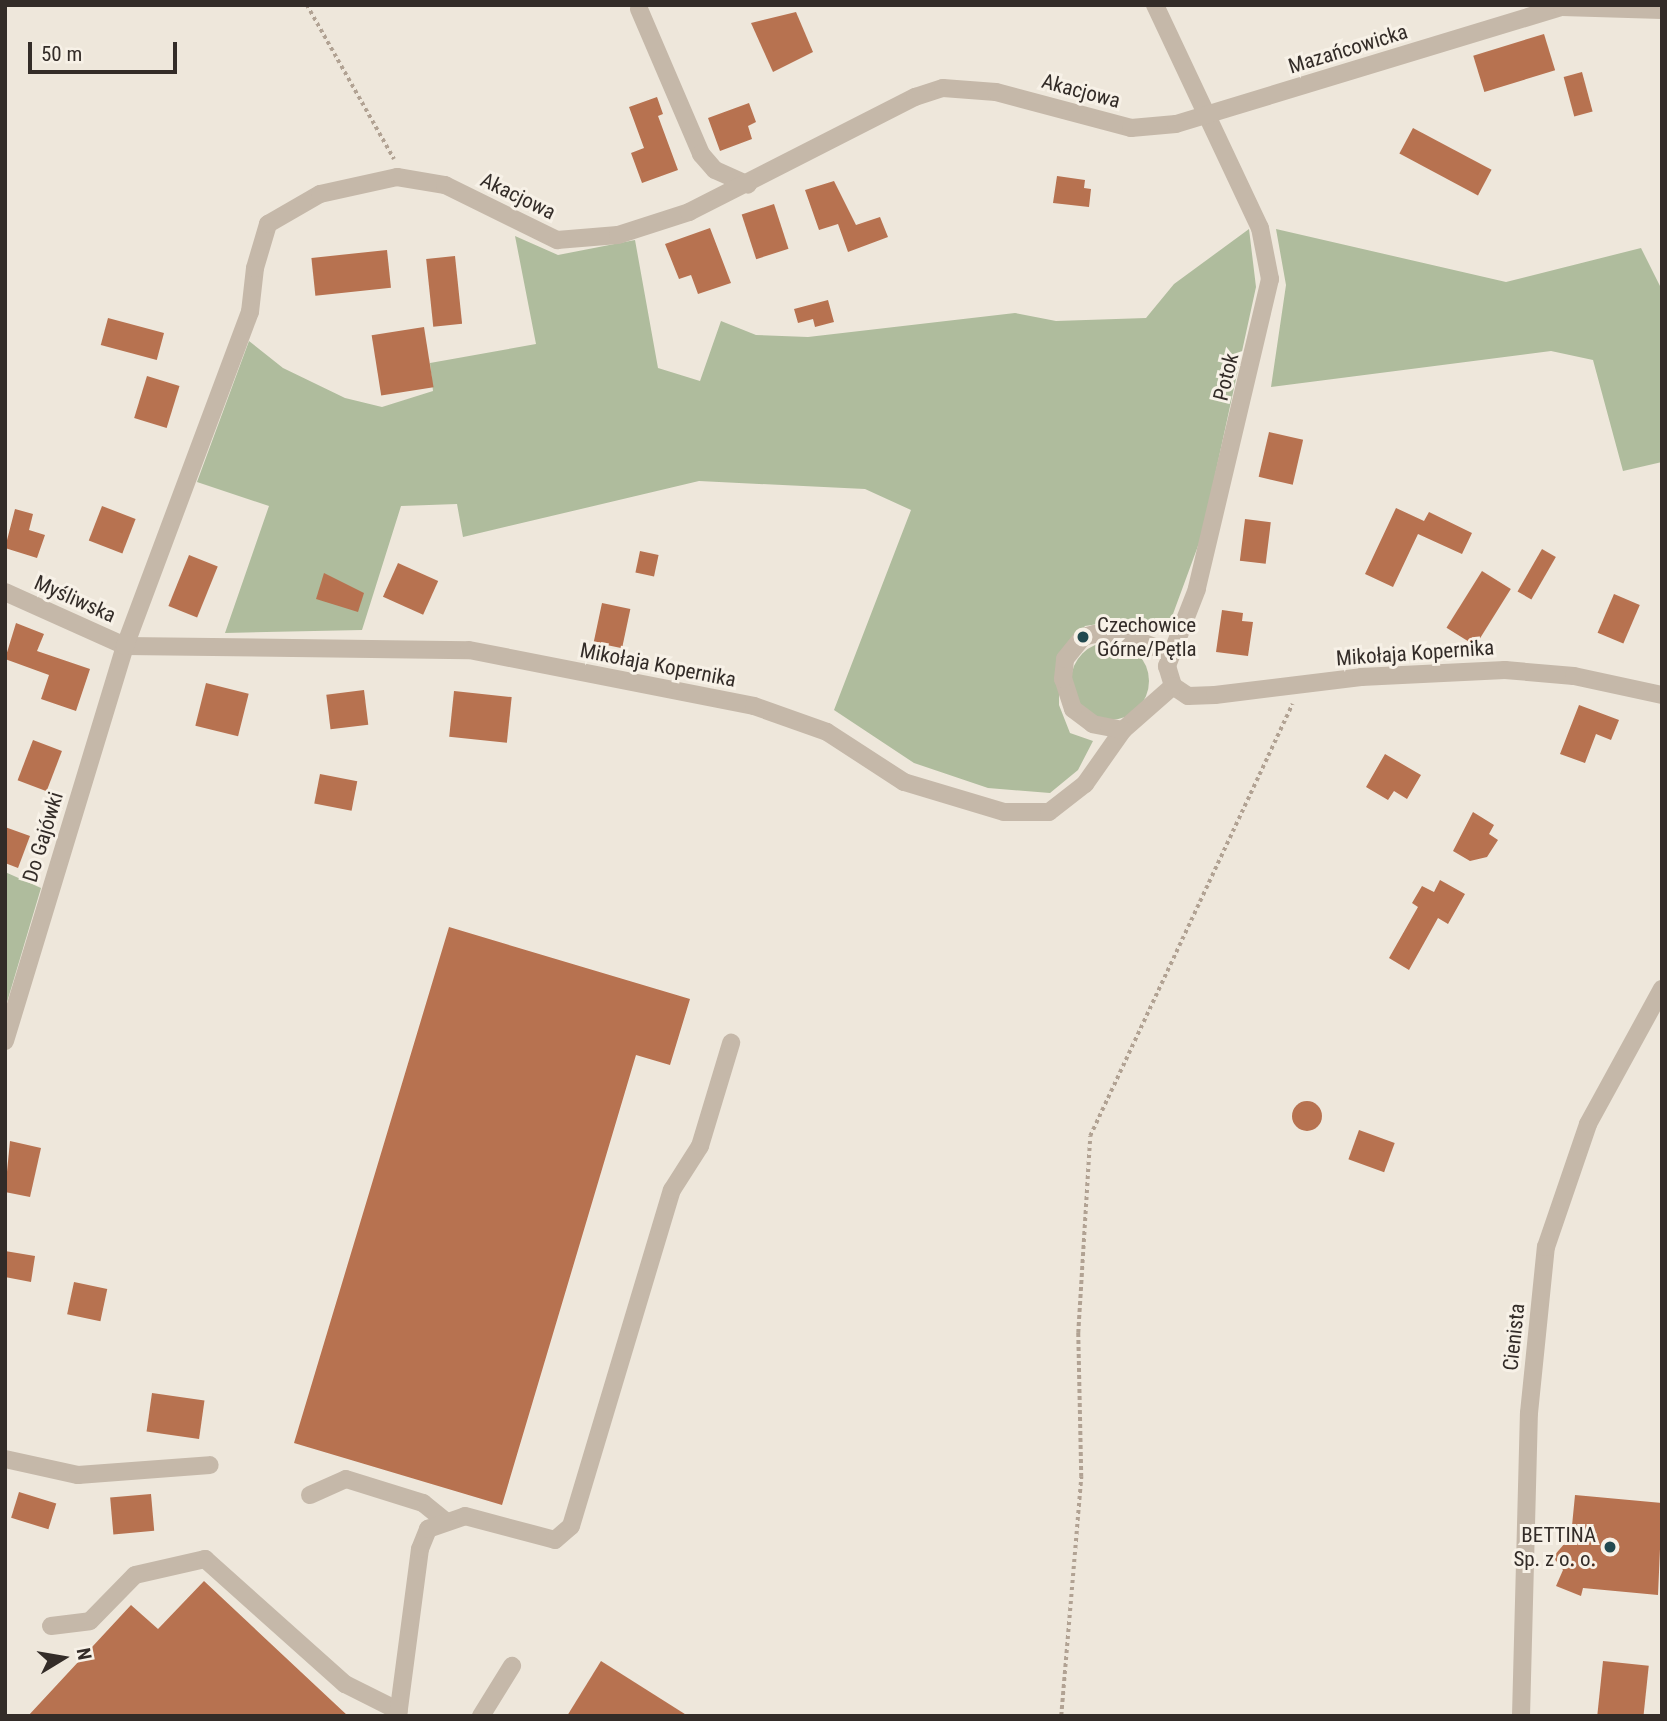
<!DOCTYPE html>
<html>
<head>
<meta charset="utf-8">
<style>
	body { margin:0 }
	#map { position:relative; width:1667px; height:1721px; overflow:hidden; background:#eee7db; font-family:"Roboto Condensed",sans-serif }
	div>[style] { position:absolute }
	.green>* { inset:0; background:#afbc9d }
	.round { border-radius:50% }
	.building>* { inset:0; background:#b77250; transform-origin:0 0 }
	.path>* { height:3.5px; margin-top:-1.75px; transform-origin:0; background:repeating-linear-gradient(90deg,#b1a293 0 3.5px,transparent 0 7px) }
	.minor>* { height:18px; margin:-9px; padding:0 9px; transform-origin:9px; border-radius:9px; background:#c5b8a9 }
	.dots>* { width:19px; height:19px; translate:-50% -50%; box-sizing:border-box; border:4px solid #f7f1e7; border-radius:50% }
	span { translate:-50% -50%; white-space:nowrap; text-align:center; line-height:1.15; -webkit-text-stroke:6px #f7f1e7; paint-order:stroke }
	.street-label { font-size:21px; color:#332c28 }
	.poi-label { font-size:21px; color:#332c28 }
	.left { translate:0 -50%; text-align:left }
	.right { translate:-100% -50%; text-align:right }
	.frame { position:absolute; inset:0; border:7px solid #332c28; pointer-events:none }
	.north { position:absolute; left:28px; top:1623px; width:70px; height:70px; -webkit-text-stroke:5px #f7f1e7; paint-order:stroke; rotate:79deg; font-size:19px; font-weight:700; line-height:28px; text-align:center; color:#332c28 }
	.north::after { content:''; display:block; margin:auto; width:24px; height:32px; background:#332c28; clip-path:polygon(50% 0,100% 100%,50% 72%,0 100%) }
	.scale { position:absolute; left:28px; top:42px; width:149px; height:32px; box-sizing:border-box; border:4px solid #332c28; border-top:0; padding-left:9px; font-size:21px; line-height:24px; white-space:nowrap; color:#332c28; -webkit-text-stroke:5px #f7f1e7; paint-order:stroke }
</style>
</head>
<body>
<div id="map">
	<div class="green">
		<div style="clip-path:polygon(1249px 229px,1256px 287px,1202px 535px,1166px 633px,1130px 619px,1085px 626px,1059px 659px,1059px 705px,1070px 733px,1093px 741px,1078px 770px,1050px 793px,988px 788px,914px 763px,834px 710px,911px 510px,865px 489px,699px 481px,463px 537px,457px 504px,401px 506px,362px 630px,225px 633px,269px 506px,197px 482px,249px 341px,283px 368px,345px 398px,382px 407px,433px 391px,430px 363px,536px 344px,515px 236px,558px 255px,635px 240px,658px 368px,700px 381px,721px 321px,756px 335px,808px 337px,1015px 313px,1056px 321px,1146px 318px,1174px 284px)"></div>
		<div style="clip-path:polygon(1276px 229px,1506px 282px,1641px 248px,1662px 290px,1662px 462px,1623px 471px,1593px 360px,1551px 351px,1271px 387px,1286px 285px)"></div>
		<div class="round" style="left:1071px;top:642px;width:78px;height:78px"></div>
		<div style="clip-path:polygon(5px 872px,41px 888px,5px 1009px)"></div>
	</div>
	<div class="building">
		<div style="clip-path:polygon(796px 12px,813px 52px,773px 72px,751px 23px)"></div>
		<div style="left:1544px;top:34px;width:38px;height:74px;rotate:73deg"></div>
		<div style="left:1582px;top:72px;width:41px;height:19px;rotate:75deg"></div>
		<div style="clip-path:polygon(657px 97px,663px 114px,658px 116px,678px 170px,642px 183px,631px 153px,644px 148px,629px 107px)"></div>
		<div style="clip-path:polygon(749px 103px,756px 122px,748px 126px,752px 139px,720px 151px,708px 118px)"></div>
		<div style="left:1413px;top:128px;width:89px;height:29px;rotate:28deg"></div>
		<div style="clip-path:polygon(1057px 176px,1085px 180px,1084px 188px,1091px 189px,1089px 207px,1053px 203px)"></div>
		<div style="clip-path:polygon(834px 181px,856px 225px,880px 217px,888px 237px,848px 252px,838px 224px,819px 230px,805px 190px)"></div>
		<div style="left:774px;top:204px;width:47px;height:34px;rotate:72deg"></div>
		<div style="clip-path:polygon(710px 228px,731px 283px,698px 294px,691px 275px,679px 279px,665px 244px)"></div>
		<div style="left:387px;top:250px;width:38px;height:76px;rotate:84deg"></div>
		<div style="left:455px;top:256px;width:68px;height:29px;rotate:84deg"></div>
		<div style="clip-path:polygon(828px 300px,834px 322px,815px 327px,813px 319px,798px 323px,794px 309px)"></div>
		<div style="left:108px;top:318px;width:58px;height:28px;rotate:15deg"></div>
		<div style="left:424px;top:327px;width:61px;height:53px;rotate:81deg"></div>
		<div style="left:147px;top:376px;width:34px;height:44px;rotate:17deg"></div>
		<div style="left:1269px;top:432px;width:35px;height:46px;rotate:13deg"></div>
		<div style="left:102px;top:506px;width:36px;height:37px;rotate:21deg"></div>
		<div style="clip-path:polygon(1396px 508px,1424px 521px,1429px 512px,1472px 533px,1462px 554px,1418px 534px,1393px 587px,1365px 574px)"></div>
		<div style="clip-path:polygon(15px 509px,33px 514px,29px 530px,45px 535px,37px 558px,5px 548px)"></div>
		<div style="left:1245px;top:519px;width:26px;height:42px;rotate:7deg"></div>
		<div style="left:1542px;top:549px;width:16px;height:49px;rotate:30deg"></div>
		<div style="left:640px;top:551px;width:19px;height:22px;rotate:12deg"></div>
		<div style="left:189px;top:555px;width:31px;height:55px;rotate:22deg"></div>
		<div style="left:398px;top:563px;width:44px;height:37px;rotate:24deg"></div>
		<div style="left:1482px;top:571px;width:34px;height:67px;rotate:32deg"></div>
		<div style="clip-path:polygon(324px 573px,364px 593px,358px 612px,316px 599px)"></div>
		<div style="left:1614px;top:594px;width:28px;height:42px;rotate:23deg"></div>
		<div style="left:602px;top:603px;width:29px;height:40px;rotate:12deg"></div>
		<div style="clip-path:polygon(1222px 610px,1243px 613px,1242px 621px,1253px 622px,1248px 656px,1216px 652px)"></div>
		<div style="clip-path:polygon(16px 623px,44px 634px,37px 651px,90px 669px,76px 711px,41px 699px,49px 675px,5px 659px)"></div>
		<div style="left:206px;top:683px;width:44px;height:44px;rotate:14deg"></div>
		<div style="left:364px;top:690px;width:35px;height:38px;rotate:83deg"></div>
		<div style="left:454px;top:691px;width:58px;height:46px;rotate:6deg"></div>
		<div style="clip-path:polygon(1579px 705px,1619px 720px,1611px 740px,1596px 734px,1585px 763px,1560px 754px)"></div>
		<div style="left:33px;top:740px;width:31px;height:43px;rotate:21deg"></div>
		<div style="clip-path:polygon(1385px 754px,1421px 775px,1407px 799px,1394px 791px,1388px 800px,1366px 787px)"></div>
		<div style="left:320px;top:774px;width:38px;height:30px;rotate:11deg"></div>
		<div style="clip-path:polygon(1473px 812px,1494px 825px,1489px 834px,1498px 840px,1487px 857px,1470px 861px,1453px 851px)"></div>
		<div style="clip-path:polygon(5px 827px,30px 836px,18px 868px,5px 863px)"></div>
		<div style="clip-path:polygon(1440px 880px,1465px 894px,1448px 924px,1438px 918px,1409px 970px,1389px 958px,1418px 907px,1412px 903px,1422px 886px,1434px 892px)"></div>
		<div style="clip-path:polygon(449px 927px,690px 999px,670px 1065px,636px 1055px,502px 1505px,294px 1443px)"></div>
		<div class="round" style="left:1292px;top:1101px;width:30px;height:30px"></div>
		<div style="left:1359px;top:1130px;width:38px;height:31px;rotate:20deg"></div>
		<div style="clip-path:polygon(10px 1141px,41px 1148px,30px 1197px,5px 1192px)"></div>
		<div style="clip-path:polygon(5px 1251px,35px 1256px,31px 1282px,5px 1277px)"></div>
		<div style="left:74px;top:1282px;width:34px;height:33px;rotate:12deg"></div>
		<div style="left:152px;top:1393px;width:53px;height:39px;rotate:8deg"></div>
		<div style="left:19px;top:1492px;width:39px;height:27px;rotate:17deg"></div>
		<div style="left:151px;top:1494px;width:37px;height:41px;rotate:85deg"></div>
		<div style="clip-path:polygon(1575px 1495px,1662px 1503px,1658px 1595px,1583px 1588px,1581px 1596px,1556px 1586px,1563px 1570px,1553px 1557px,1571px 1536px)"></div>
		<div style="clip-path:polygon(204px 1581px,348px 1716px,28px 1716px,131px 1605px,158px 1629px)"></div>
		<div style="clip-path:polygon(601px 1661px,688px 1716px,567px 1716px)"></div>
		<div style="left:1603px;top:1661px;width:46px;height:55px;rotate:6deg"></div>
	</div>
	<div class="path">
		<div style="left:307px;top:5px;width:177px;rotate:60.5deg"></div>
		<div style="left:1061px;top:1716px;width:240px;rotate:-85.2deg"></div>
		<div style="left:1081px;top:1477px;width:144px;rotate:-91.2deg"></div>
		<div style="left:1078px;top:1333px;width:197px;rotate:-86.5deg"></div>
		<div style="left:1090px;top:1136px;width:477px;rotate:-64.9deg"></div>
	</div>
	<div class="minor">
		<div style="left:1155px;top:5px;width:246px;rotate:64.8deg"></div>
		<div style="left:1260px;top:228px;width:52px;rotate:78.9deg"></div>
		<div style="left:1270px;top:279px;width:318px;rotate:103.3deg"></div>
		<div style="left:1197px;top:589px;width:83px;rotate:111.3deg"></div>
		<div style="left:1167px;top:666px;width:21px;rotate:73deg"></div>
		<div style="left:639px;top:9px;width:158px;rotate:66.8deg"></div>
		<div style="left:701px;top:154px;width:21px;rotate:49deg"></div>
		<div style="left:715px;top:170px;width:36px;rotate:24deg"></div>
		<div style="left:5px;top:592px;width:132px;rotate:24.2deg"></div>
		<div style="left:125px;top:646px;width:344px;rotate:0.7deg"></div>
		<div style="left:469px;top:650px;width:290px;rotate:11.1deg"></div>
		<div style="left:754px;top:706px;width:77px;rotate:19.6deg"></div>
		<div style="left:827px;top:732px;width:92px;rotate:33deg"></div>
		<div style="left:904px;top:782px;width:104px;rotate:16.7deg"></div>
		<div style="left:1004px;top:812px;width:45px"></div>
		<div style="left:1049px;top:812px;width:46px;rotate:-37.9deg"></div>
		<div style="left:1085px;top:784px;width:66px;rotate:-54.9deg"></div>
		<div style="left:1123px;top:730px;width:67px;rotate:-41.3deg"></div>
		<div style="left:1173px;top:686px;width:18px;rotate:34deg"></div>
		<div style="left:1188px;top:696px;width:27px;rotate:-2deg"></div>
		<div style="left:1215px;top:695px;width:147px;rotate:-7deg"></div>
		<div style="left:1361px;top:677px;width:144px;rotate:-2.8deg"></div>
		<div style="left:1505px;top:670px;width:69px;rotate:5deg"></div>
		<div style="left:1574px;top:676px;width:90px;rotate:12.2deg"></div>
		<div style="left:1123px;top:730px;width:31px;rotate:-169deg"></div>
		<div style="left:1093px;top:724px;width:25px;rotate:-143deg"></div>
		<div style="left:1073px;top:709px;width:32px;rotate:-108deg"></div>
		<div style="left:1063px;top:679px;width:20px;rotate:-84deg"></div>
		<div style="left:1065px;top:659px;width:28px;rotate:-51deg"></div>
		<div style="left:1083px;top:637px;width:12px;rotate:-14deg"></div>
		<div style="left:1095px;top:634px;width:28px;rotate:2deg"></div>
		<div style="left:1123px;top:635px;width:50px;rotate:21deg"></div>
		<div style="left:5px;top:1041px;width:413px;rotate:-73.1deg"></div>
		<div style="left:125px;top:646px;width:357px;rotate:-69.5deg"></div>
		<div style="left:250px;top:312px;width:44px;rotate:-83.5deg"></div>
		<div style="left:255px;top:268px;width:46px;rotate:-73.5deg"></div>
		<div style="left:268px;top:224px;width:60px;rotate:-30deg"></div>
		<div style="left:320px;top:194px;width:79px;rotate:-12.4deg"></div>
		<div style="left:397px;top:177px;width:49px;rotate:9.5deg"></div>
		<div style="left:445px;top:185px;width:125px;rotate:26.2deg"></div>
		<div style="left:557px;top:240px;width:61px;rotate:-4.7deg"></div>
		<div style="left:618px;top:235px;width:75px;rotate:-17.9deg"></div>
		<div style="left:689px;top:212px;width:254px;rotate:-27deg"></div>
		<div style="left:915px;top:97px;width:29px;rotate:-18deg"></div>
		<div style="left:943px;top:88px;width:53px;rotate:4.3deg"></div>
		<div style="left:996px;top:92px;width:140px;rotate:14.9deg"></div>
		<div style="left:1131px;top:128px;width:45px;rotate:-5.1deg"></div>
		<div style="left:1176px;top:124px;width:403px;rotate:-16.9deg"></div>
		<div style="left:1562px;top:7px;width:100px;rotate:1.7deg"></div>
		<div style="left:5px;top:1459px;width:75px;rotate:12.4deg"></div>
		<div style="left:78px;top:1475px;width:132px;rotate:-4.3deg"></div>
		<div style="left:310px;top:1495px;width:39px;rotate:-24deg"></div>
		<div style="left:346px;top:1479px;width:81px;rotate:17.3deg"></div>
		<div style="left:423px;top:1503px;width:27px;rotate:39deg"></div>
		<div style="left:51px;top:1626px;width:39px;rotate:-7deg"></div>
		<div style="left:90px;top:1621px;width:64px;rotate:-45.6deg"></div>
		<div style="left:135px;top:1575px;width:72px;rotate:-12.9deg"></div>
		<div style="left:205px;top:1559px;width:188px;rotate:41.8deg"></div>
		<div style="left:345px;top:1684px;width:60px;rotate:26.6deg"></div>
		<div style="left:398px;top:1716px;width:168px;rotate:-82.5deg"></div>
		<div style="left:420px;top:1549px;width:22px;rotate:-68deg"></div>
		<div style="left:428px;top:1529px;width:39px;rotate:-19deg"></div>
		<div style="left:465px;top:1516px;width:93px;rotate:14.9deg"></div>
		<div style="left:555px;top:1540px;width:21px;rotate:-41deg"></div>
		<div style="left:571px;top:1526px;width:351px;rotate:-73.3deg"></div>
		<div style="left:672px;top:1190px;width:52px;rotate:-57.5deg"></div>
		<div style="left:700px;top:1146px;width:108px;rotate:-73.2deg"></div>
		<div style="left:481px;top:1716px;width:59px;rotate:-58.2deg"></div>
		<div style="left:1521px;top:1716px;width:303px;rotate:-88.5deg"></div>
		<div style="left:1529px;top:1413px;width:167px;rotate:-84.2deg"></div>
		<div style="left:1546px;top:1247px;width:130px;rotate:-71.1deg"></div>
		<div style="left:1588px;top:1124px;width:154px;rotate:-61.3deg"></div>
	</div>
	<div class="dots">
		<div style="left:1083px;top:637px;background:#22494f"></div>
		<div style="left:1610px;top:1547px;background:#22494f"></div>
	</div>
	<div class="street-label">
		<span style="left:1348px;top:49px;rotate:-17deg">Mazańcowicka</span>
		<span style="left:1081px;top:91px;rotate:15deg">Akacjowa</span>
		<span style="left:518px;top:196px;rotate:26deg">Akacjowa</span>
		<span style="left:1226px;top:377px;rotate:-76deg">Potok</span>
		<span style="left:75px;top:599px;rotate:24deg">Myśliwska</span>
		<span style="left:1415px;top:653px;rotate:-4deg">Mikołaja Kopernika</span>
		<span style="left:658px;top:665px;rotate:11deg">Mikołaja Kopernika</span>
		<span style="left:43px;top:837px;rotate:-73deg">Do Gajówki</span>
		<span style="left:1514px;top:1337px;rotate:-84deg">Cienista</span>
	</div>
	<div class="poi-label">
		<span class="left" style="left:1097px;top:637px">Czechowice<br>Górne/Pętla</span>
		<span class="right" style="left:1596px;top:1547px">BETTINA<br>Sp. z o. o.</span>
	</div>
	<div class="frame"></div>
	<div class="north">N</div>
	<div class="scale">50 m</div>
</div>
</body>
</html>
